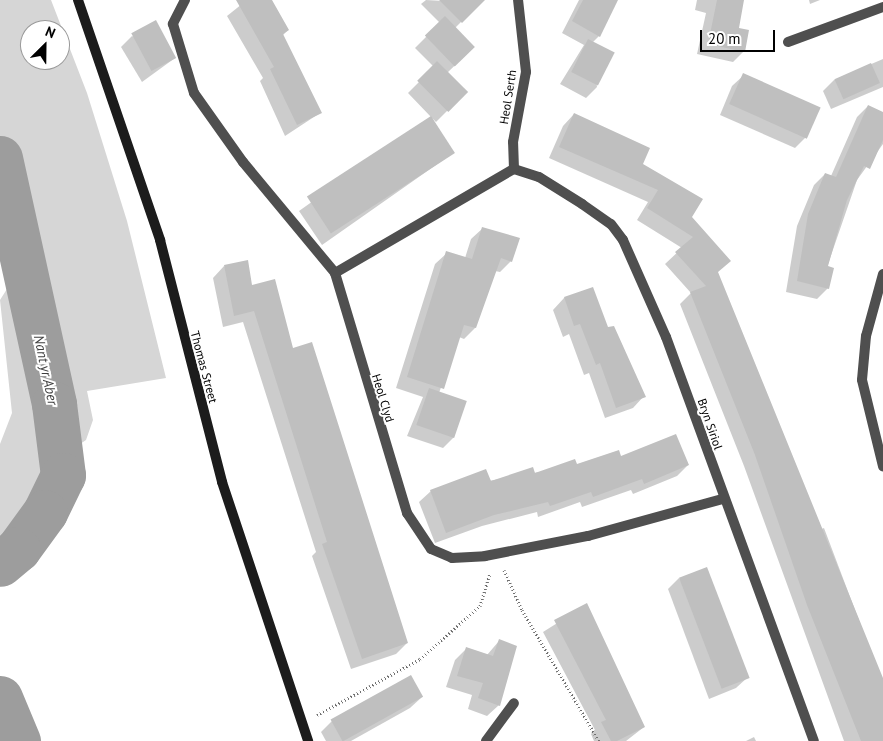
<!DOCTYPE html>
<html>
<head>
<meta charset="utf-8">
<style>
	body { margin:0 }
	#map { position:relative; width:883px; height:741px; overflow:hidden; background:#fff; font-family:"PT Sans",sans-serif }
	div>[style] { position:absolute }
	.green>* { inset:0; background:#d6d6d6 }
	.shadow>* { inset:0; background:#0003 }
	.river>* { height:45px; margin:-22.5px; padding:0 22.5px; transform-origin:22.5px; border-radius:22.5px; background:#9d9d9d }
	.building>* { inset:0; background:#bfbfbf; transform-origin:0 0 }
	.path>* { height:3px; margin-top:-1.5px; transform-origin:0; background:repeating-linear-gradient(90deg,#717171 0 1px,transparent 0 3.5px) }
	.lane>* { height:10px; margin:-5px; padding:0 5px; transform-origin:5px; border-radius:5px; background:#4f4f4f }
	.street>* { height:10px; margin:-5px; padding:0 5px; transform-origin:5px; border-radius:5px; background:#4f4f4f }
	.secondary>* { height:10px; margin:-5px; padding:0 5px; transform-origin:5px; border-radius:5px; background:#1c1c1c }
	span { translate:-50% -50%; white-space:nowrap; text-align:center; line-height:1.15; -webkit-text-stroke:4px #fff; paint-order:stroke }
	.street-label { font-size:12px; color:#000 }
	.water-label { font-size:14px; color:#3e3e3e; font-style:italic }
	.north { position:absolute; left:20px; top:20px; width:50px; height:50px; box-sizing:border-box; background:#fff; border:1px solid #999; border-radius:50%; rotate:23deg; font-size:14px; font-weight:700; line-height:20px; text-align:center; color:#000 }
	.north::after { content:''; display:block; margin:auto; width:18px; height:22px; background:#000; clip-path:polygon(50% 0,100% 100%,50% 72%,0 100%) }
	.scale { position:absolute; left:700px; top:30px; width:75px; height:22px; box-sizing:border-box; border:2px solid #000; border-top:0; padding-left:6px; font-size:15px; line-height:18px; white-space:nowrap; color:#000; -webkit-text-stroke:4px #fff; paint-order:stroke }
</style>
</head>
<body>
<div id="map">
	<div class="green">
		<div style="clip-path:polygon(evenodd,0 0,51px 0,87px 93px,127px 221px,166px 378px,87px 391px,93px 420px,86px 440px,61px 457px,63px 475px,45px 512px,18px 549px,0 564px,0 444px,12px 413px,0 300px,24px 262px,0 158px,0 0,30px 30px,60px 30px,60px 60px,30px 60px,30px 30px)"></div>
		<div style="clip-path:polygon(0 698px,15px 729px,18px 741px,0 741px)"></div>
	</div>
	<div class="shadow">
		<div style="clip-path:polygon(247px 0,270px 0,288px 30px,282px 36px,320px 113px,285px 136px,260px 81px,263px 78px,227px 16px)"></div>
		<div style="clip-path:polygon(426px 0,480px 3px,455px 28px,474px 47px,447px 73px,466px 92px,436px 122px,432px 118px,453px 153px,322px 245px,299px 211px,431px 117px,408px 93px,434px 67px,415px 48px,440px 23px,421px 4px)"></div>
		<div style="clip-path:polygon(579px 0,609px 0,599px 36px,592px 43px,597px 87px,586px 98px,560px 84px,584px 45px,562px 33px)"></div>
		<div style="clip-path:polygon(697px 0,743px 0,737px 29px,744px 51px,733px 62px,697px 54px,706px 13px,695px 10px)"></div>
		<div style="clip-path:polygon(809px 0,820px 0,810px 4px)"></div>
		<div style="clip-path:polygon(132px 36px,175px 58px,142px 82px,121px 47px)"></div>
		<div style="clip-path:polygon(883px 59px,883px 87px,831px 109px,823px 91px,834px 80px)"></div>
		<div style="clip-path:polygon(744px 75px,806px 137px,795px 148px,720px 115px,732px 86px)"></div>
		<div style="clip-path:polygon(868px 106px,883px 113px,883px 144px,857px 180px,827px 267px,828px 288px,817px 299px,786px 292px,797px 226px,814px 185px,825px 174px,831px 176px,857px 117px)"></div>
		<div style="clip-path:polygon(574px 114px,641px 164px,691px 217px,819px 530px,824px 528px,883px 684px,883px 741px,844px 741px,744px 466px,680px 304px,691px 293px,665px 264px,682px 248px,637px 220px,648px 202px,549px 158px,563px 126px)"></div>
		<div style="clip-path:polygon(483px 228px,511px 261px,500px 272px,495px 271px,475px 328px,464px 339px,459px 337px,439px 393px,465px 402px,454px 437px,443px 448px,407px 436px,423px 397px,396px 388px,435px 264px,447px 253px,465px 258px,471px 239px)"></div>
		<div style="clip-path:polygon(224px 266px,251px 286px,407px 643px,396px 654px,351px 669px,312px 556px,316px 552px,243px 322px,223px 327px,213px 278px)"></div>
		<div style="clip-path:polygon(592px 289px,607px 329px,644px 396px,633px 408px,605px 418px,589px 373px,584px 375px,569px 334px,563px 337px,553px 310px,564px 298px)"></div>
		<div style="clip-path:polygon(620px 458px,688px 465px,677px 476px,633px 494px,631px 490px,582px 507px,580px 502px,538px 517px,537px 512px,482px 526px,435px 543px,419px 502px,431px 491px)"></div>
		<div style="clip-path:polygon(679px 578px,748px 677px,736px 688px,709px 699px,668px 589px)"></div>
		<div style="clip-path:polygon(586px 605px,644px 727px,626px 741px,594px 741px,591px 734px,595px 730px,543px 632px)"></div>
		<div style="clip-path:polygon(499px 641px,499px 705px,487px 716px,468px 709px,472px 695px,446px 687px,455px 660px,466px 649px,487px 655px)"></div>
		<div style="clip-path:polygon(422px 697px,410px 708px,351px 741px,326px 741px,321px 732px,332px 721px)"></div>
		<div style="clip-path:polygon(754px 737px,756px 741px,746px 741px)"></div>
	</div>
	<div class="river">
		<div style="left:0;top:158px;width:252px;rotate:77.6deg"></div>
		<div style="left:54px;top:404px;width:72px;rotate:82.8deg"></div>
		<div style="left:63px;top:475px;width:41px;rotate:115.9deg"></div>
		<div style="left:45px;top:512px;width:46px;rotate:126.1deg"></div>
		<div style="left:18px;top:549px;width:23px;rotate:140deg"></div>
		<div style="left:0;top:698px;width:47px;rotate:67.3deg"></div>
	</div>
	<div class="building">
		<div style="clip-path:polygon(236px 0,272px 0,289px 30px,283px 34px,322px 113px,297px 125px,270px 69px,274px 67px)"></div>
		<div style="clip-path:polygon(439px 0,485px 0,462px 23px)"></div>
		<div style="clip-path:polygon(583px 0,618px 0,600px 37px,572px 21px)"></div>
		<div style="clip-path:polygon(717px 0,744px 0,739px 28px,749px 30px,745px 52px,708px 44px)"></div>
		<div style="left:445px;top:16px;width:43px;height:28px;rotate:46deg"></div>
		<div style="left:156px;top:20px;width:43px;height:28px;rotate:62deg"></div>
		<div style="left:588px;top:39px;width:30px;height:37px;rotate:27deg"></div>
		<div style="left:437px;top:61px;width:44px;height:28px;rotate:45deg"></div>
		<div style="left:871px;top:63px;width:22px;height:40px;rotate:66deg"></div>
		<div style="left:743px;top:73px;width:85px;height:34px;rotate:24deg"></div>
		<div style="clip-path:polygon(868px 105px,883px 112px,883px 140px,870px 169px,864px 166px,847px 200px,828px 266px,834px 268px,829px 289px,797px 281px,808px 214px,825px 173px,836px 177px)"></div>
		<div style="clip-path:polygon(574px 113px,650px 148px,643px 164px,703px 199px,692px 217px,731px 261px,718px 272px,883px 678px,883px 741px,861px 741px,807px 605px,755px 455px,690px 292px,706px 286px,675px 252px,693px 237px,647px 208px,658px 190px,559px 147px)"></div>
		<div style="left:431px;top:116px;width:44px;height:148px;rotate:57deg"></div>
		<div style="clip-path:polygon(482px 227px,520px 238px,512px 262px,501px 258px,476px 328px,464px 325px,444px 389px,407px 377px,446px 251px,472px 259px)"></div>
		<div style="clip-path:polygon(248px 260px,252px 285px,275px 279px,293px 348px,312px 342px,408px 643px,362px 659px,322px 544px,327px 542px,254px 311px,234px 316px,224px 265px)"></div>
		<div style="clip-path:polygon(593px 287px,608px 327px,614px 326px,646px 397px,616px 408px,600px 363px,596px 365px,580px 324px,574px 326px,564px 297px)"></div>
		<div style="left:429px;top:388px;width:40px;height:39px;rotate:19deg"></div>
		<div style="clip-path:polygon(676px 434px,689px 465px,644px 484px,642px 479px,593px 497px,591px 492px,550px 506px,548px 502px,494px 515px,446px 533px,430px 490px,486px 469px,491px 481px,533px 467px,535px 473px,575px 459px,577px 464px,619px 450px,621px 456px)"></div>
		<div style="left:707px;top:567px;width:119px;height:30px;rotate:69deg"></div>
		<div style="clip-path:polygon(587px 603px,645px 727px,617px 741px,611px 741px,601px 722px,606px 720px,554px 620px)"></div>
		<div style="clip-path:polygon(499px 639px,517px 646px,500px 706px,478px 698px,483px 683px,457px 676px,466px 647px,493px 656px)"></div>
		<div style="left:411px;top:675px;width:25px;height:92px;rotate:61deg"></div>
	</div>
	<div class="path">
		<div style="left:504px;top:570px;width:44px;rotate:65.8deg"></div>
		<div style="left:522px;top:610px;width:152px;rotate:59.6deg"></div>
		<div style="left:317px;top:715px;width:117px;rotate:-28.5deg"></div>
		<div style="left:420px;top:659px;width:80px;rotate:-41.5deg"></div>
		<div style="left:480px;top:606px;width:34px;rotate:-73deg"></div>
	</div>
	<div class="lane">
		<div style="left:486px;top:741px;width:47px;rotate:-53.6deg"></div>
	</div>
	<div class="street">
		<div style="left:185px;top:0;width:27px;rotate:117deg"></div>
		<div style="left:173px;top:24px;width:72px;rotate:73.1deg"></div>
		<div style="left:194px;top:93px;width:85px;rotate:54.6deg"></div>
		<div style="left:243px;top:162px;width:144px;rotate:50.3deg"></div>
		<div style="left:335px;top:273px;width:251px;rotate:73.3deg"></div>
		<div style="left:407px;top:513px;width:43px;rotate:56.3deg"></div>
		<div style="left:431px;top:549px;width:23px;rotate:23deg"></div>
		<div style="left:452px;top:558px;width:33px;rotate:-3deg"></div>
		<div style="left:485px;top:556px;width:105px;rotate:-11deg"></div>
		<div style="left:588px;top:536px;width:139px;rotate:-15.4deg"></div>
		<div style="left:788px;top:42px;width:101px;rotate:-20.2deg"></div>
		<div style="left:514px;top:169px;width:26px;rotate:18deg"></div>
		<div style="left:539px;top:177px;width:51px;rotate:32.1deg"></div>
		<div style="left:582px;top:204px;width:35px;rotate:35deg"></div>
		<div style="left:611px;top:224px;width:20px;rotate:53deg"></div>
		<div style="left:623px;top:240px;width:106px;rotate:66.1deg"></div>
		<div style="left:666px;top:337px;width:430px;rotate:69.9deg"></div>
		<div style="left:514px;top:169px;width:27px;rotate:-92deg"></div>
		<div style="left:513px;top:142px;width:71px;rotate:-79.5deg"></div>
		<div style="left:526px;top:72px;width:72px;rotate:-96.3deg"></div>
		<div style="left:335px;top:273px;width:207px;rotate:-30.2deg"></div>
		<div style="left:883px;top:274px;width:64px;rotate:105.3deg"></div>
		<div style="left:866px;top:336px;width:44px;rotate:95.2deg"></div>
		<div style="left:862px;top:380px;width:89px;rotate:76.3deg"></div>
	</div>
	<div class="secondary">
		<div style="left:78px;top:0;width:254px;rotate:71.1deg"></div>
		<div style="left:160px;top:240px;width:250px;rotate:75.6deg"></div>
		<div style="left:222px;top:482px;width:273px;rotate:71.6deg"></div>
	</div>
	<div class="street-label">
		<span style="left:508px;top:97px;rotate:-81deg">Heol Serth</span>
		<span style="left:204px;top:367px;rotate:75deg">Thomas Street</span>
		<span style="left:383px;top:398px;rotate:73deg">Heol Clyd</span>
		<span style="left:710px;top:424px;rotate:71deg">Bryn Siriol</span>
	</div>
	<div class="water-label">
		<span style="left:46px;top:370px;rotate:78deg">Nant yr Aber</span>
	</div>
	<div class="north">N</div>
	<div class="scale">20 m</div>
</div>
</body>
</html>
